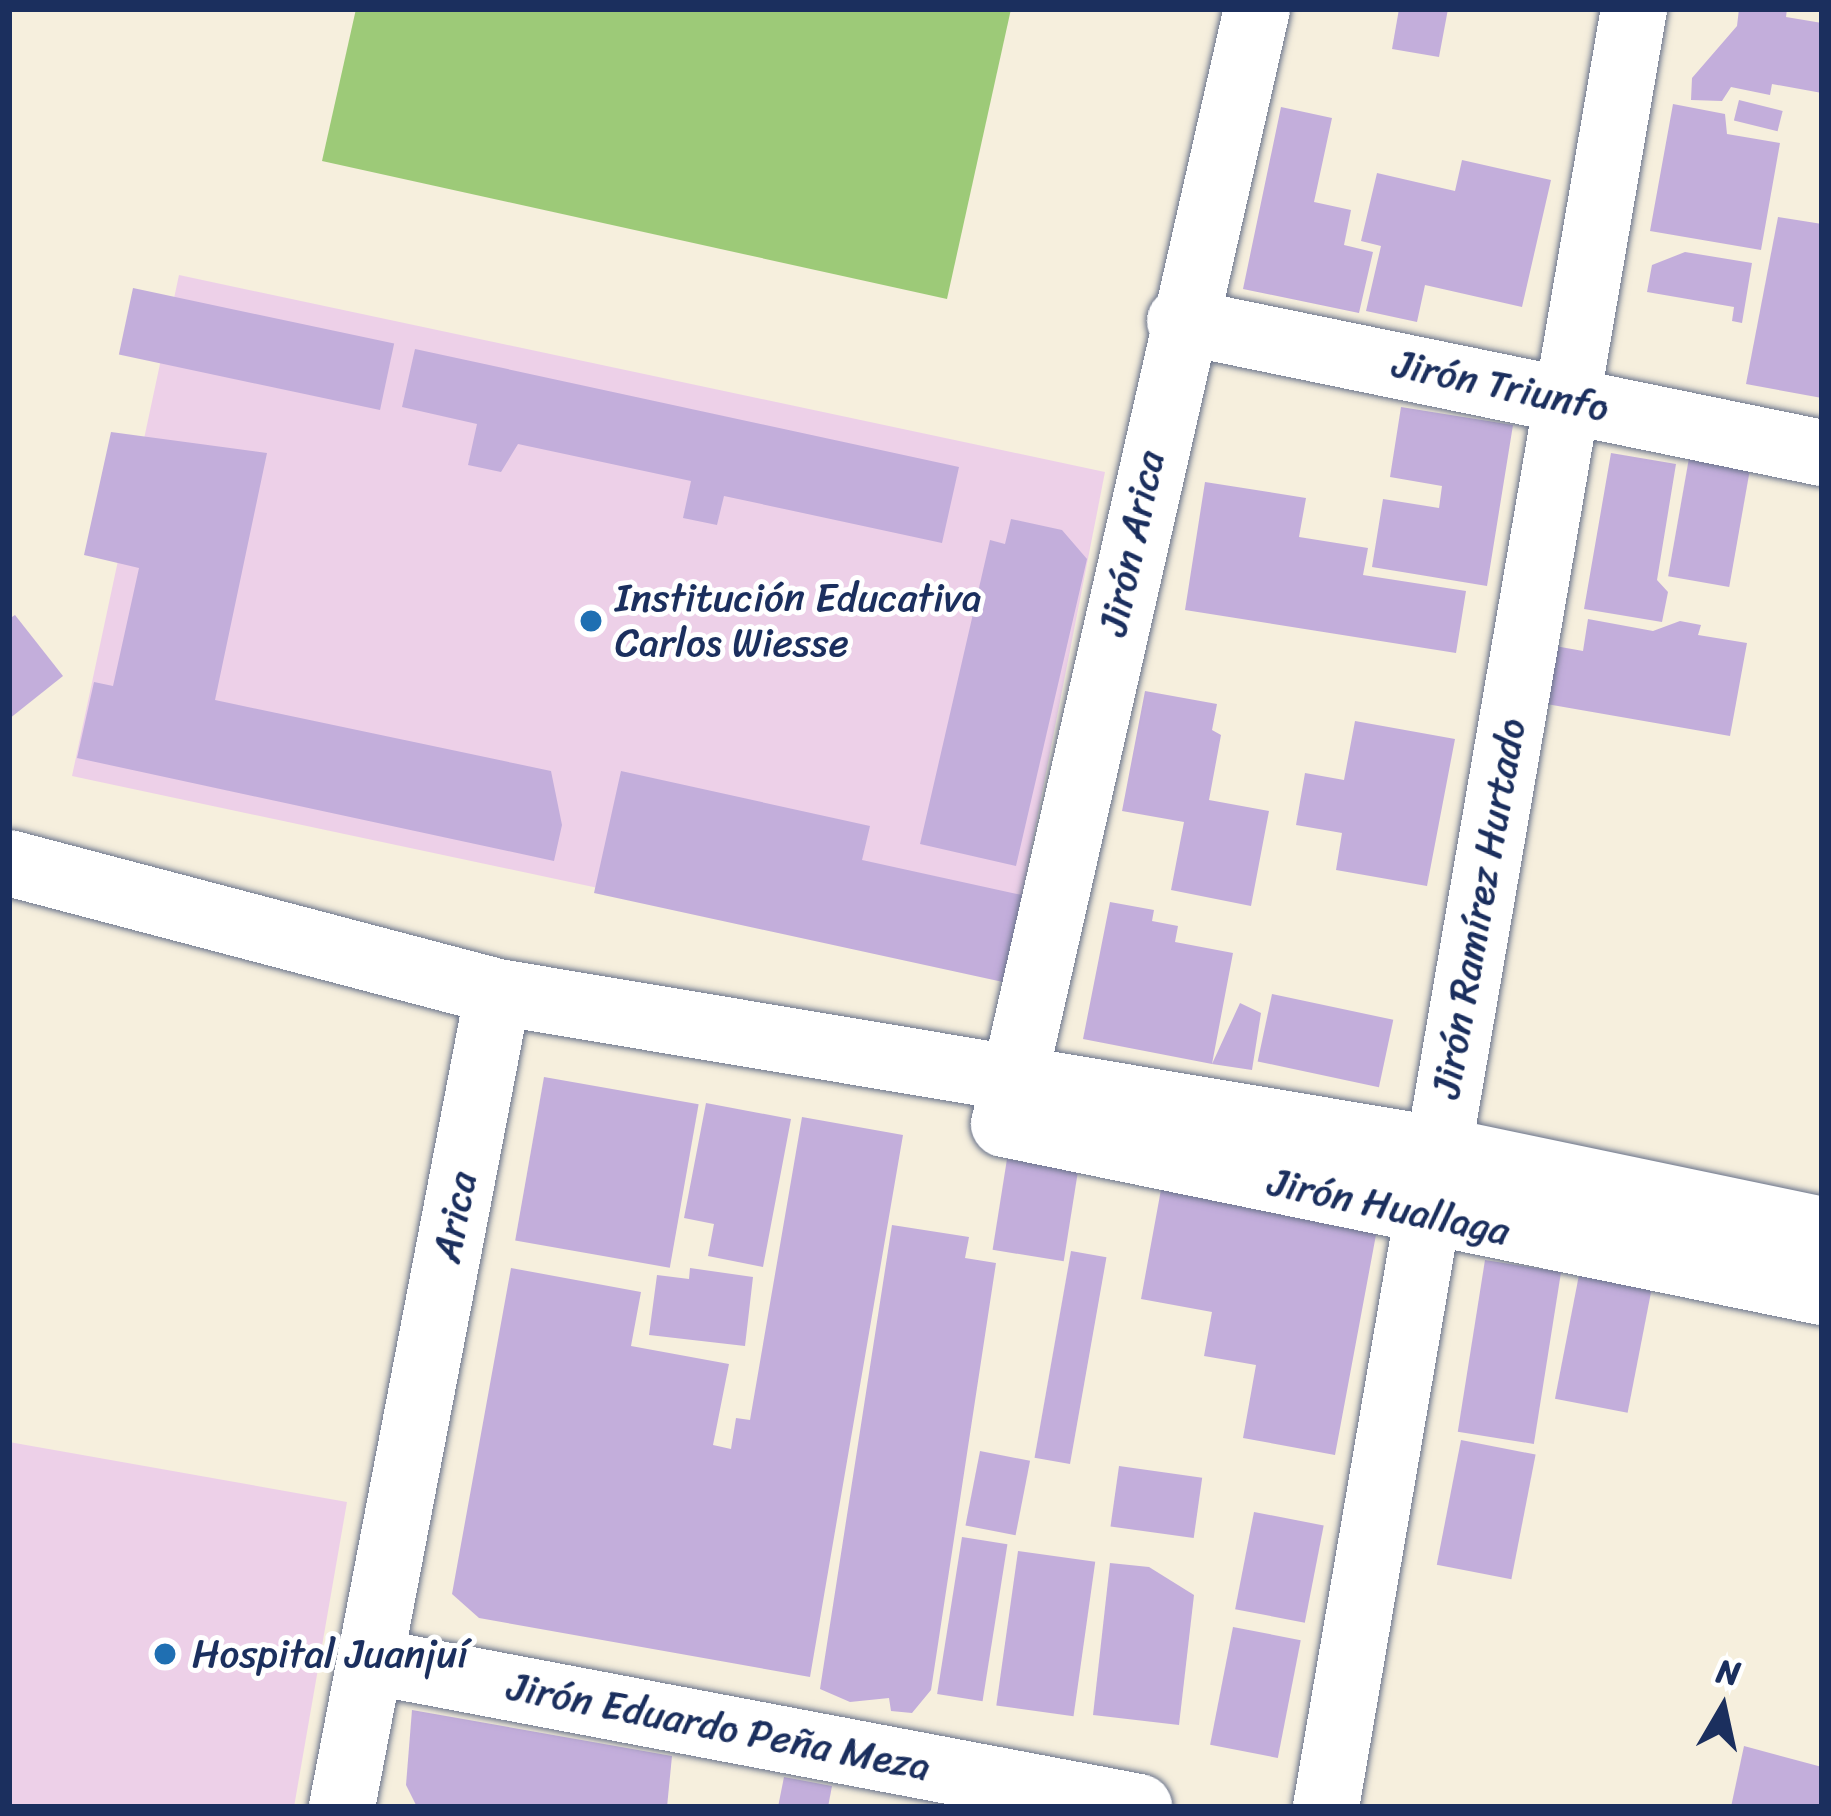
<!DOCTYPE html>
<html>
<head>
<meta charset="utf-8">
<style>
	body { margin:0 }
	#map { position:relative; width:1831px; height:1816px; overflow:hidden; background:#f6efdd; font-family:Sriracha,sans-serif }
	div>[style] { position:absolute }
	.built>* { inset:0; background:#edd0e8 }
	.green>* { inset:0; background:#9dca78 }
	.building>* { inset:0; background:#c3aedb; transform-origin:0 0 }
	.roads { filter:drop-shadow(0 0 3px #68728a) drop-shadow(0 0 3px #68728a) }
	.minor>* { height:66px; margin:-33px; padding:0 33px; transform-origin:33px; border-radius:33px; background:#fff }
	.highway>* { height:66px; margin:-33px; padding:0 33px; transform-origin:33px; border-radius:33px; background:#fff }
	.dots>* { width:33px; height:33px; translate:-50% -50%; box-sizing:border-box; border:6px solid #fff; border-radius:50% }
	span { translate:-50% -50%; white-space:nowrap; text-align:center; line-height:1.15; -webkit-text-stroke:10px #fff; paint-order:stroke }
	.street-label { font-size:39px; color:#1b2f5e }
	.poi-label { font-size:39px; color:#1b2f5e }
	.left { translate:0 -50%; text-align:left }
	.frame { position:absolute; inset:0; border:12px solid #1b2f5e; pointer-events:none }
	.north { position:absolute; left:1663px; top:1648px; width:120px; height:120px; -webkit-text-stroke:9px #fff; paint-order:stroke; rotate:9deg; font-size:33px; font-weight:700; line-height:48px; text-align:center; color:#1b2f5e }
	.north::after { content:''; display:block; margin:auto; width:42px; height:54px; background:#1b2f5e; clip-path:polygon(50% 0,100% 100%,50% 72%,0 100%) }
</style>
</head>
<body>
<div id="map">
	<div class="built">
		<div style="clip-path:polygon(179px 275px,1105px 472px,1022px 895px,997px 973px,72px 776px)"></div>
		<div style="clip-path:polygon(9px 1442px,347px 1502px,294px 1807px,9px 1807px)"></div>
	</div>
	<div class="green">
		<div style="clip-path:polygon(356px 9px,1011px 9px,947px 299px,322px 161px)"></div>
	</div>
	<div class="building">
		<div style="clip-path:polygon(1399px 9px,1448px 9px,1439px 57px,1392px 49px)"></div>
		<div style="clip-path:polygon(1739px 9px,1787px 9px,1786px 17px,1822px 23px,1822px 93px,1772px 84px,1770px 95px,1731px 87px,1722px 101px,1691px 100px,1692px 78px,1737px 26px)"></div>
		<div style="left:1739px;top:100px;width:45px;height:21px;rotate:14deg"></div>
		<div style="clip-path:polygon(1673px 104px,1725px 114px,1727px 134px,1780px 143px,1761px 250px,1650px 231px)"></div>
		<div style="clip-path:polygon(1281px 107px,1332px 118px,1314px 202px,1351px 210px,1344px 245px,1373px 252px,1359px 313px,1243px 289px)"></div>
		<div style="clip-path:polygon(1462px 160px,1551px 180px,1522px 307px,1425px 285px,1417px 322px,1366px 311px,1381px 246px,1361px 241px,1377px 173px,1455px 191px)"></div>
		<div style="clip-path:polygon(1778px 217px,1822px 224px,1822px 398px,1746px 384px)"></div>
		<div style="clip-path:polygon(1685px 252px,1752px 263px,1742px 323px,1732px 321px,1734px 307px,1647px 292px,1652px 265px)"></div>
		<div style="left:133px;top:288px;width:267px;height:68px;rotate:12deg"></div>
		<div style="clip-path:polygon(415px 349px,959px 467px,942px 543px,724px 496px,717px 525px,683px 518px,691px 481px,518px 444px,501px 472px,468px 465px,477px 424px,402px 407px)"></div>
		<div style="clip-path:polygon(1401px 407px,1513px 425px,1487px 586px,1372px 567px,1383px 499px,1439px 508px,1442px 486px,1390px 477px)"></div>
		<div style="clip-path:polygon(111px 432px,267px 453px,215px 700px,551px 771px,562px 825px,554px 861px,77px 758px,94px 682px,113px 686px,139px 568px,84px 555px)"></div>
		<div style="clip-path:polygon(1611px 453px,1676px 464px,1657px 580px,1668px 592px,1662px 622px,1584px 609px)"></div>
		<div style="left:1689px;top:458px;width:62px;height:120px;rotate:10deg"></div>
		<div style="clip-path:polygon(1205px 482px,1306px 498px,1299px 537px,1368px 548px,1363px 575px,1466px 591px,1456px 653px,1185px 610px)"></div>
		<div style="clip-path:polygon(1011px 519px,1062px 530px,1087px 559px,1016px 866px,920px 844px,990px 540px,1005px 544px)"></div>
		<div style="clip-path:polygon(15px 615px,63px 676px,9px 719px,9px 619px)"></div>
		<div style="clip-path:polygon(1588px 619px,1653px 631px,1680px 621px,1701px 625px,1698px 635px,1747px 643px,1730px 736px,1535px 702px,1544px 644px,1583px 651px)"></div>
		<div style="clip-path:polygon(1145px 691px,1217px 704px,1212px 730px,1221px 735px,1209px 800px,1269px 811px,1251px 906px,1171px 890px,1184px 822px,1122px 811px)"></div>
		<div style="clip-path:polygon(1355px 721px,1455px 739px,1427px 886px,1336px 870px,1342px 833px,1296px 825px,1305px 773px,1344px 780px)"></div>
		<div style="clip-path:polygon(621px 771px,870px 826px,862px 860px,1022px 895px,1003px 982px,594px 893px)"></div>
		<div style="clip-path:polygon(1110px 902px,1154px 910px,1152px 921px,1178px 926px,1175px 942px,1233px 953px,1212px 1064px,1240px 1003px,1261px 1013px,1252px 1070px,1212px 1064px,1083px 1039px)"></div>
		<div style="left:1272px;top:994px;width:124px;height:69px;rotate:12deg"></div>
		<div style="left:544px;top:1077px;width:157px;height:166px;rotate:10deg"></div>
		<div style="clip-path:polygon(706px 1103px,791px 1119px,763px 1267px,708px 1256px,714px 1224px,684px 1218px)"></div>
		<div style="clip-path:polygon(802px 1117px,903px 1135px,810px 1677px,479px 1618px,452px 1594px,511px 1268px,641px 1292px,631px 1346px,729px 1364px,713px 1445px,731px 1449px,736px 1418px,750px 1420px)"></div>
		<div style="left:1007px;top:1159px;width:72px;height:92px;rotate:9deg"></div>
		<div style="clip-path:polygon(1162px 1184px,1378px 1224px,1335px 1455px,1243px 1438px,1256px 1365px,1204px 1356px,1212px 1312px,1141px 1299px)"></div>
		<div style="clip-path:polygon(892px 1225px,969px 1237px,965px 1258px,996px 1263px,931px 1690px,912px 1713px,891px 1711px,889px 1698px,850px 1702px,820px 1689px)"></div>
		<div style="left:1071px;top:1251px;width:36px;height:210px;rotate:10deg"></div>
		<div style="left:1485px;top:1260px;width:77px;height:174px;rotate:9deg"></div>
		<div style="clip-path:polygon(690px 1268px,753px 1277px,745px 1346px,649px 1335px,657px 1275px,689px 1279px)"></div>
		<div style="left:1579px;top:1275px;width:74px;height:126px;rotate:11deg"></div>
		<div style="left:1461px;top:1440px;width:76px;height:127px;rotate:11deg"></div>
		<div style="left:980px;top:1451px;width:51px;height:76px;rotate:11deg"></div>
		<div style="left:1119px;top:1466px;width:84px;height:61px;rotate:8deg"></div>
		<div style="left:1254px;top:1512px;width:71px;height:99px;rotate:11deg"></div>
		<div style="left:962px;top:1537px;width:46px;height:159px;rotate:9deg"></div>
		<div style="left:1018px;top:1551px;width:78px;height:156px;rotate:8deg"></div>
		<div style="clip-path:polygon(1110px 1563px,1149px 1567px,1194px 1595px,1179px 1725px,1093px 1715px)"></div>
		<div style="left:1233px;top:1627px;width:69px;height:120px;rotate:11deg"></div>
		<div style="clip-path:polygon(412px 1710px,672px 1756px,667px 1807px,417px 1807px,406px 1785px)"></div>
		<div style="clip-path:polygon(1744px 1746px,1822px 1767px,1822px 1807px,1731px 1807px)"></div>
		<div style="clip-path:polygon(784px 1777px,832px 1786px,828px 1807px,778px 1807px)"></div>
	</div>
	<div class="roads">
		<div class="minor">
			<div style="left:1257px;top:9px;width:1143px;rotate:102.78deg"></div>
			<div style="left:1004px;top:1124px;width:835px;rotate:11.61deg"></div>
			<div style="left:1180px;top:321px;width:655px;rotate:11.62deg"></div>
			<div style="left:498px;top:992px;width:950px;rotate:9.51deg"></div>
			<div style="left:1435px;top:1149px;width:395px;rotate:11.8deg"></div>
			<div style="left:370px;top:1661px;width:783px;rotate:10.75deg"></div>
			<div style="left:1326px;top:1807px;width:1824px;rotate:-80.28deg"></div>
		</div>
		<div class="highway">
			<div style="left:9px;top:863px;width:506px;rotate:14.78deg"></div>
			<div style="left:498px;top:992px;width:830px;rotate:100.84deg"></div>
		</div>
	</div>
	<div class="dots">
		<div style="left:591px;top:621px;background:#1f6fb2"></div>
		<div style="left:165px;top:1654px;background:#1f6fb2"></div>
	</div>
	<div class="street-label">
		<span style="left:1501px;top:386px;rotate:12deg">Jirón Triunfo</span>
		<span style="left:1132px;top:543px;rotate:-78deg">Jirón Arica</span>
		<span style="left:1479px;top:908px;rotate:-80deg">Jirón Ramírez Hurtado</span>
		<span style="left:1389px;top:1207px;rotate:12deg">Jirón Huallaga</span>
		<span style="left:455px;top:1217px;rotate:-79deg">Arica</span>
		<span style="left:719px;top:1727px;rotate:11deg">Jirón Eduardo Peña Meza</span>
	</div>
	<div class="poi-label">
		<span class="left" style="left:615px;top:621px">Institución Educativa<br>Carlos Wiesse</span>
		<span class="left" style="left:192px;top:1654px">Hospital Juanjuí</span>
	</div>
	<div class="frame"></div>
	<div class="north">N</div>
</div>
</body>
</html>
